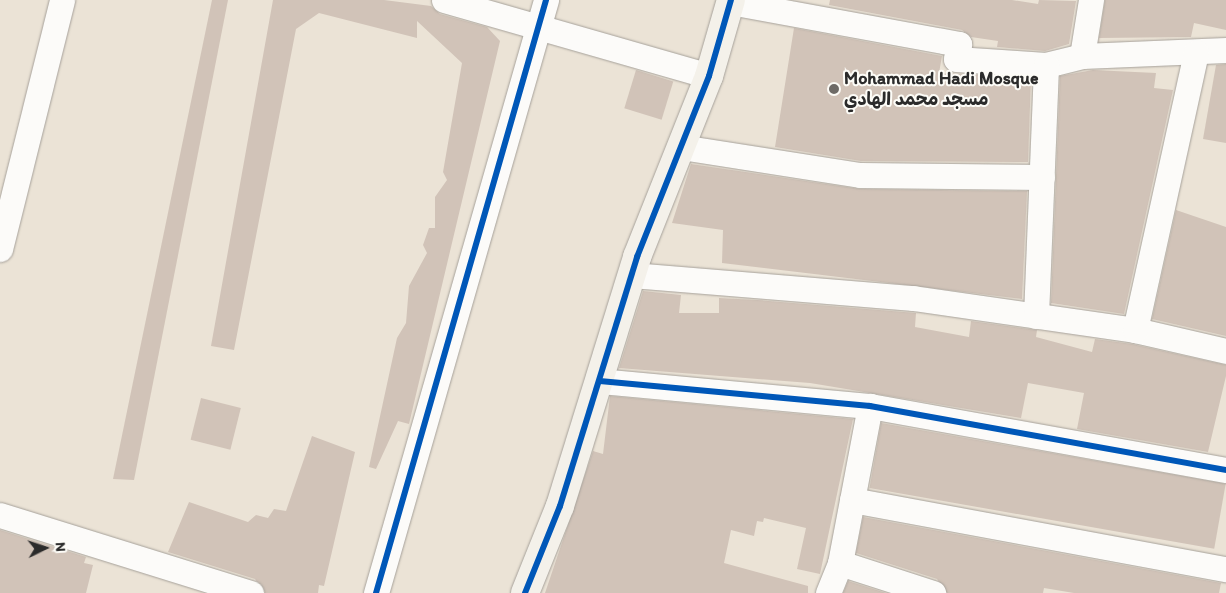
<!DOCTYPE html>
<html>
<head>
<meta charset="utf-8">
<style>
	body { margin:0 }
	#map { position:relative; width:1226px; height:593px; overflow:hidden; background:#ebe3d6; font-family:Itim,"Playpen Sans Arabic",sans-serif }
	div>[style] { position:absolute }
	.building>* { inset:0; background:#d1c3b8; transform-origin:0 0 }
	.roads { filter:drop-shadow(0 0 1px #a6a19a) drop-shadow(0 0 1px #a6a19a) }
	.street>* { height:25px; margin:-12.5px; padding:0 12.5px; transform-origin:12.5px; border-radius:12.5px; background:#fcfbf9 }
	.secondary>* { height:28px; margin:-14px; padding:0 14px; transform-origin:14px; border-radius:14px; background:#f4f1ea }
	.cycleway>* { height:6px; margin:-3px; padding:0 3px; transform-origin:3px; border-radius:3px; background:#0057b8 }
	.dots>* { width:14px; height:14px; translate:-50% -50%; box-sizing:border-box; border:2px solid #fdfcf7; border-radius:50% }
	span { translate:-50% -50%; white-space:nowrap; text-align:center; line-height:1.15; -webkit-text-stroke:4px #fdfcf7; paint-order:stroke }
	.poi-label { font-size:18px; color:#2b2b2b; font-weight:700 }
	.left { translate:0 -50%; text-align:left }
	.north { position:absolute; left:20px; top:523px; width:50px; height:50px; -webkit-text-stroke:4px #fdfcf7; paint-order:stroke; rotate:86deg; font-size:14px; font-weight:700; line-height:20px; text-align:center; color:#2b2b2b }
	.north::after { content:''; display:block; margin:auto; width:18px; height:22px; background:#2b2b2b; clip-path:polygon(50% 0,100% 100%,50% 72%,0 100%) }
</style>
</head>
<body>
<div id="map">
	<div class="building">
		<div style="clip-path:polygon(212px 0,228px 0,134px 480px,113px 479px)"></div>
		<div style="clip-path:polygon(273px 0,384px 0,431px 6px,440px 14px,487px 27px,500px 41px,409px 424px,398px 421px,376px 469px,369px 467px,397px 338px,406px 323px,409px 286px,427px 253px,423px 245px,429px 228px,435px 228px,435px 197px,447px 180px,443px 172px,462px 63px,417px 21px,417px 38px,319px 13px,296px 29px,234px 350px,211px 346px)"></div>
		<div style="clip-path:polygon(830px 0,1012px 0,1038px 4px,1039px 0,1076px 1px,1069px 44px,1045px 51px,997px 47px,998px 41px,971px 37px,962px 30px,829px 5px)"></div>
		<div style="clip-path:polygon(1105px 0,1226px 0,1226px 30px,1194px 23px,1191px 37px,1099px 38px)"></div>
		<div style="clip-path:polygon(794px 28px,942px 56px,939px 73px,1031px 78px,1028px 162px,861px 161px,775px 147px)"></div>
		<div style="clip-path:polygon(1226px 64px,1226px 143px,1203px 139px,1216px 65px)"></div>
		<div style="left:636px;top:70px;width:39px;height:40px;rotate:17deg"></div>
		<div style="clip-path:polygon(1093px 70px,1156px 73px,1154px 88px,1173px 90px,1124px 314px,1051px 303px,1060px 76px)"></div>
		<div style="clip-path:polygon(691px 164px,860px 189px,1027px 191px,1022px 299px,722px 263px,723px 230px,672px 223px)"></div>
		<div style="clip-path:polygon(1176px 210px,1226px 227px,1226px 336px,1152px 319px)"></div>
		<div style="clip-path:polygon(643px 291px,681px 295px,679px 313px,719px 313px,719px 298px,757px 300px,916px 313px,915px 327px,969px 337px,971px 321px,1037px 330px,1036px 337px,1092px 352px,1095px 339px,1132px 344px,1226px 365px,1226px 376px,1208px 452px,1077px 429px,1084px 393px,1028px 383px,1021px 418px,810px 383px,619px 368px)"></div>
		<div style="clip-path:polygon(610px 396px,853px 419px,820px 574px,797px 569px,806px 528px,764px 518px,763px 522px,757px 521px,754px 536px,731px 530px,724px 563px,808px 586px,808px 593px,545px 593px,593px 451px,603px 454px)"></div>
		<div style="left:201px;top:398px;width:41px;height:43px;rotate:14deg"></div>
		<div style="left:881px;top:423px;width:350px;height:66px;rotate:10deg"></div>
		<div style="clip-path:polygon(312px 436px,355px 452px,324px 586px,319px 585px,318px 593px,265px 593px,255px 579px,168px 552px,189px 502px,248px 522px,256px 515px,268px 518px,274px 509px,286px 511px)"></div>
		<div style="clip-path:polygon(863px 517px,1221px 583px,1219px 593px,1074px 593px,1044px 588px,1043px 593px,947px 593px,937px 579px,856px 553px)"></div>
		<div style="clip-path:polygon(0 530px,86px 557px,84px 563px,93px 565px,86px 593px,0 593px)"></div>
		<div style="clip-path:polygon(848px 581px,886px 593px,843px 593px)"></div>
	</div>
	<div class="roads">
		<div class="street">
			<div style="left:444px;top:0;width:276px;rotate:16deg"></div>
			<div style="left:730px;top:2px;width:233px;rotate:10.4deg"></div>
			<div style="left:959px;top:44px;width:15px;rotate:101deg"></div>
			<div style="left:956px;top:59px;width:90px;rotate:3.8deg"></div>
			<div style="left:1046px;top:65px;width:37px;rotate:-14deg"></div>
			<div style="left:1082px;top:56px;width:144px;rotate:-2.4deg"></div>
			<div style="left:1082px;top:56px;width:57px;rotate:-80.9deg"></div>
			<div style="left:681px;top:147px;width:181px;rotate:8.9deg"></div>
			<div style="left:860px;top:175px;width:182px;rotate:0.6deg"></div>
			<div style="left:0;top:249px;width:257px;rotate:-76deg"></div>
			<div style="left:632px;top:275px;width:282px;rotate:4.7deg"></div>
			<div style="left:913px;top:298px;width:224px;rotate:8.2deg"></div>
			<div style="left:1135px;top:330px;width:93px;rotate:13deg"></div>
			<div style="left:1036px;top:316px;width:251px;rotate:-87.7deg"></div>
			<div style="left:1135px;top:330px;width:284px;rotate:-77.6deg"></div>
			<div style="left:600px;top:381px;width:271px;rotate:5.3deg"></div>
			<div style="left:870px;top:406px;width:362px;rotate:10.2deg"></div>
			<div style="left:852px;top:500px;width:380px;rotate:10.5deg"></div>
			<div style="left:0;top:515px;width:263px;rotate:17.3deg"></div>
			<div style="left:840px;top:563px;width:98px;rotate:17.9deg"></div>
			<div style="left:376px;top:593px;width:617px;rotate:-74deg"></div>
			<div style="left:828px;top:593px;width:32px;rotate:-68deg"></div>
			<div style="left:840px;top:563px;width:160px;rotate:-79.2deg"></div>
		</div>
		<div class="secondary">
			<div style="left:525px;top:593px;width:94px;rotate:-68.1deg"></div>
			<div style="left:560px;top:506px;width:261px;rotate:-72.8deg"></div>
			<div style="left:637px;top:257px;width:195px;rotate:-68.3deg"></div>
			<div style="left:709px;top:76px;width:79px;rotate:-73.9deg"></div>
		</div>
	</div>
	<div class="cycleway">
		<div style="left:600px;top:381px;width:271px;rotate:5.3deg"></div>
		<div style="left:870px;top:406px;width:362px;rotate:10.2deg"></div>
		<div style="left:376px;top:593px;width:617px;rotate:-74deg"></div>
		<div style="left:525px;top:593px;width:94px;rotate:-68.1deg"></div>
		<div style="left:560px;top:506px;width:261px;rotate:-72.8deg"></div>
		<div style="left:637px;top:257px;width:195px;rotate:-68.3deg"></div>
		<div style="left:709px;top:76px;width:79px;rotate:-73.9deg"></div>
	</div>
	<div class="dots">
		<div style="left:834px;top:89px;background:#6e6b67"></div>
	</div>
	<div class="poi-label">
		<span class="left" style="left:844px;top:89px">Mohammad Hadi Mosque<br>مسجد محمد الهادي</span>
	</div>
	<div class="north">N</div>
</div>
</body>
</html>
